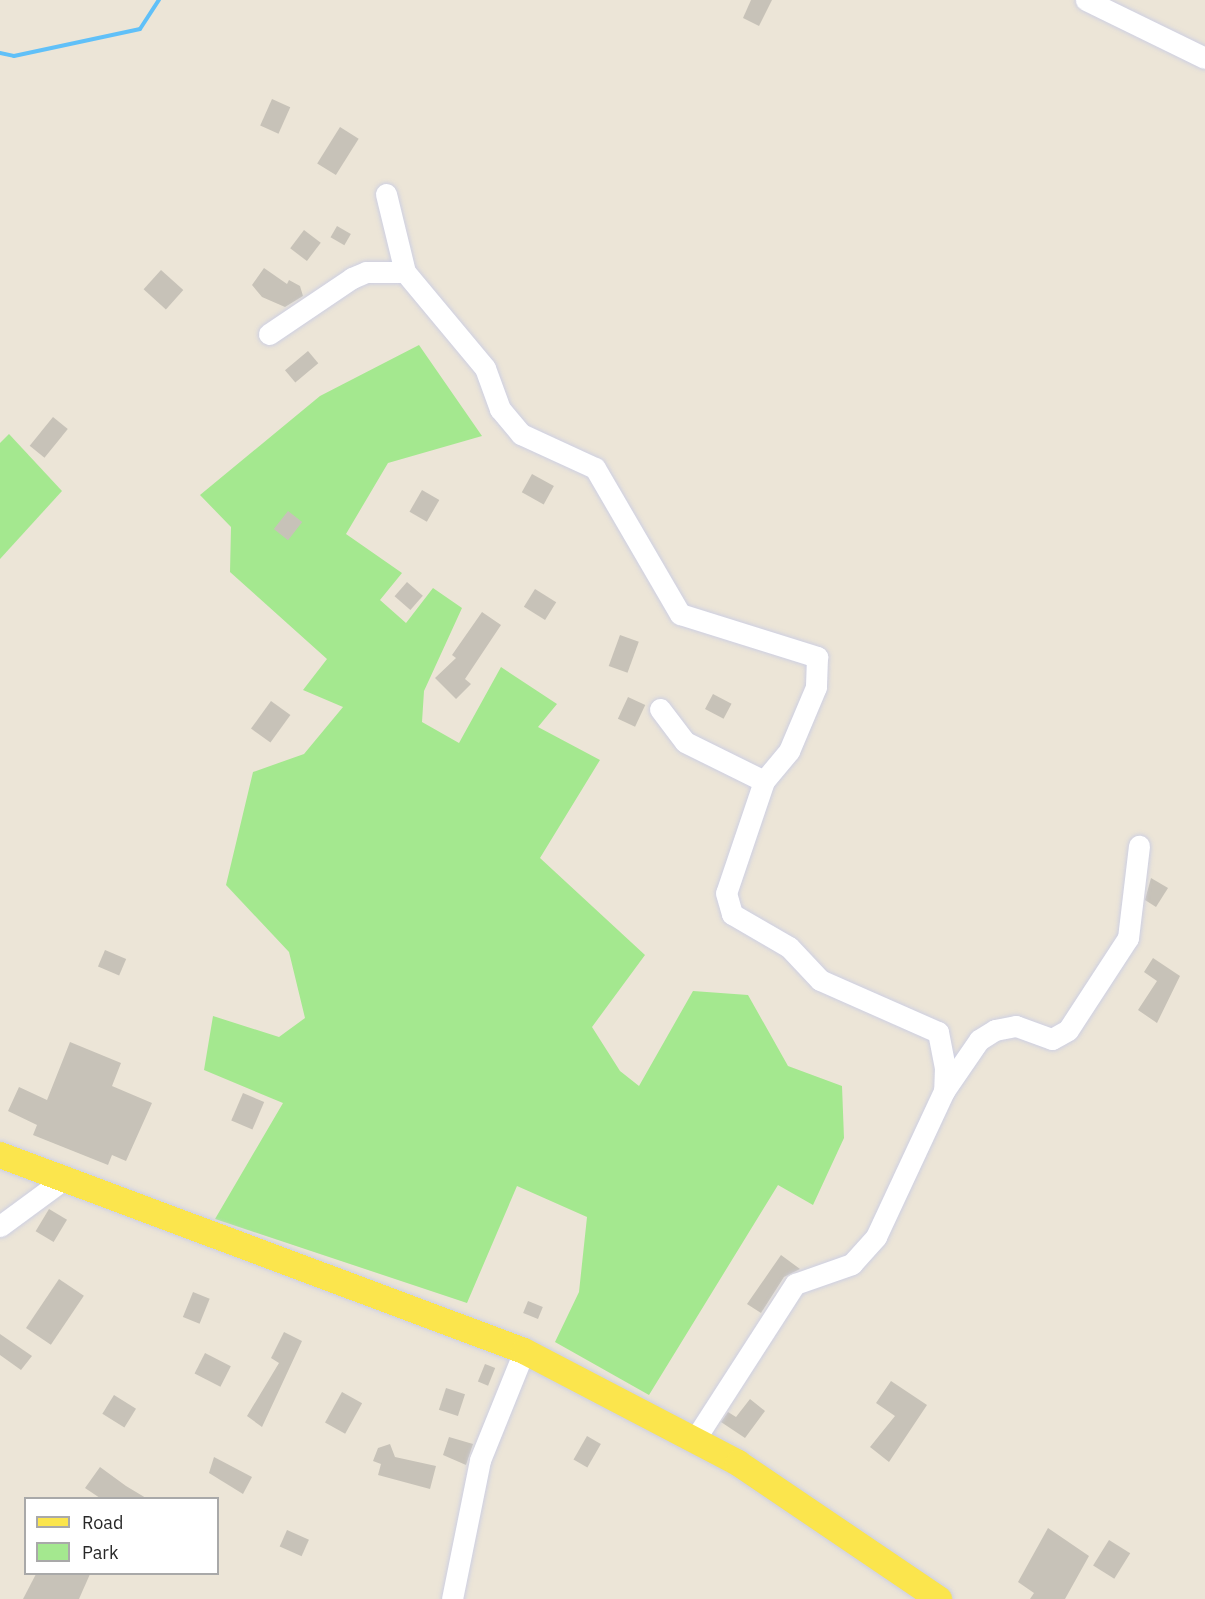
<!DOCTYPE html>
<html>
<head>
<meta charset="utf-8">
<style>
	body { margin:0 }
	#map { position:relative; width:1205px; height:1599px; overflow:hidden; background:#ece5d7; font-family:"IBM Plex Sans",sans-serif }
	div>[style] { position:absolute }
	.green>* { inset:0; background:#a4e88f }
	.stream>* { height:4px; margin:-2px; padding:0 2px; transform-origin:2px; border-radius:2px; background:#60c0f8 }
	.building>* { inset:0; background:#c7c2b8; transform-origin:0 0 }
	.roads { filter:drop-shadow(0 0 2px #cdcfe2) drop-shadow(0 0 2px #cdcfe2) }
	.minor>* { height:21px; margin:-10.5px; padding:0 10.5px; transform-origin:10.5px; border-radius:10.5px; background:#fff }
	.major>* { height:26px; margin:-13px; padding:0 13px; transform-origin:13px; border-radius:13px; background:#fbe54d }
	span { translate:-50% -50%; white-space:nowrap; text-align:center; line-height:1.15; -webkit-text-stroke:4.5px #fff; paint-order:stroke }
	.legend { position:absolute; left:24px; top:1497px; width:195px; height:78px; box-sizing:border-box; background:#fff; border:2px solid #a9a9a9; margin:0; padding:8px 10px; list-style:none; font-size:18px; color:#282828 }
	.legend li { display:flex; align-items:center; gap:12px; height:30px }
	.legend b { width:30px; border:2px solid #a9a9a9 }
</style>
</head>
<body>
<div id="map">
	<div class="green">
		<div style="clip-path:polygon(419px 345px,482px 436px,388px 463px,346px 534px,402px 573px,380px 600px,406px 623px,433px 588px,462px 608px,424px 691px,422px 722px,459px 743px,501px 667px,557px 704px,538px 727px,600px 760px,540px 858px,645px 955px,592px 1027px,620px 1071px,639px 1086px,693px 991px,748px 995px,788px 1066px,842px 1086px,844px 1138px,813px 1205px,778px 1185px,649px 1395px,555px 1342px,579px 1292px,587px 1217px,517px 1186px,467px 1303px,215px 1219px,283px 1103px,204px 1070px,213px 1016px,279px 1037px,305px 1018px,289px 952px,226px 885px,253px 772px,304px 754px,343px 707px,303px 690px,327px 659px,230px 572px,231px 527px,200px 495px,320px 396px)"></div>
		<div style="clip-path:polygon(9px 434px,62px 491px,0 559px,0 443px)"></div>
	</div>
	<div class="stream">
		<div style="left:0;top:53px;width:14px;rotate:12deg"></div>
		<div style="left:14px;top:56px;width:129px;rotate:-12.1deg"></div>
		<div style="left:140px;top:29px;width:35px;rotate:-57deg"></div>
	</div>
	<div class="building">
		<div style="clip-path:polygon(751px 0,772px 0,759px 26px,743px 18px)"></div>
		<div style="left:272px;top:99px;width:20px;height:29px;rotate:24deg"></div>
		<div style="left:340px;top:127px;width:22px;height:43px;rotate:32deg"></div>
		<div style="left:337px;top:226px;width:16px;height:13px;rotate:30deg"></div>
		<div style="left:304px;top:230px;width:21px;height:23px;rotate:37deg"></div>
		<div style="clip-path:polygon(264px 268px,287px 284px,289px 280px,300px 286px,303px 296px,285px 307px,262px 297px,252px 285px)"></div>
		<div style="left:161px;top:270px;width:30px;height:26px;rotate:42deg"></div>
		<div style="left:308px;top:351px;width:16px;height:30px;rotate:50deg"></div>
		<div style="left:53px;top:417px;width:19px;height:37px;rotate:39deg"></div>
		<div style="left:532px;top:474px;width:25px;height:21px;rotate:29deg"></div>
		<div style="left:422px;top:490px;width:20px;height:25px;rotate:30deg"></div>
		<div style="left:288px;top:511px;width:18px;height:23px;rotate:38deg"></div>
		<div style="left:407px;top:582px;width:21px;height:19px;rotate:41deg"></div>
		<div style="left:535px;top:589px;width:25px;height:21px;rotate:32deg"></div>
		<div style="clip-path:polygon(482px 612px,501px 625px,465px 679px,471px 684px,456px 699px,435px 678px,456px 658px,452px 655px)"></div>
		<div style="left:620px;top:635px;width:20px;height:33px;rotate:20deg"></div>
		<div style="left:713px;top:694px;width:21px;height:17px;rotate:28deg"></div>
		<div style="left:628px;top:697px;width:19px;height:24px;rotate:25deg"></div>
		<div style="left:271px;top:701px;width:24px;height:34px;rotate:36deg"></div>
		<div style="clip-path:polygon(1151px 878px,1168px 888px,1156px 907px,1145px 900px)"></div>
		<div style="left:105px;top:950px;width:23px;height:18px;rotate:23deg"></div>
		<div style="clip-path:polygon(1153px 958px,1180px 976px,1157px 1023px,1138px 1010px,1157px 981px,1144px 972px)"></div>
		<div style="clip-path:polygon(70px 1042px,121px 1063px,112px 1086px,152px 1103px,126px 1161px,112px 1155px,108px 1165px,33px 1135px,37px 1125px,8px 1111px,19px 1087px,47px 1100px)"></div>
		<div style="left:243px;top:1093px;width:23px;height:30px;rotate:23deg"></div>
		<div style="left:49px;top:1209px;width:21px;height:26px;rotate:31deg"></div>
		<div style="clip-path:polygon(781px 1255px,800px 1269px,784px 1277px,761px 1313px,747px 1304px)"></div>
		<div style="left:59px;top:1279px;width:30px;height:59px;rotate:34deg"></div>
		<div style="left:193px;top:1292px;width:18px;height:27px;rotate:22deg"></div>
		<div style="left:528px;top:1301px;width:16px;height:13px;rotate:22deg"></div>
		<div style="clip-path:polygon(284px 1332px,302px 1341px,262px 1427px,247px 1416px,279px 1363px,271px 1358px)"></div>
		<div style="clip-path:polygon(0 1334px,32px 1356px,21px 1370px,0 1355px)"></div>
		<div style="left:205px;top:1353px;width:29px;height:23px;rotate:27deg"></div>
		<div style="left:485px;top:1364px;width:11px;height:19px;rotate:22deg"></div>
		<div style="clip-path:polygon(891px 1381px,927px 1405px,889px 1462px,870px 1447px,895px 1416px,876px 1403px)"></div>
		<div style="left:446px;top:1388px;width:20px;height:23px;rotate:18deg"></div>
		<div style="left:342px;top:1392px;width:23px;height:35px;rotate:29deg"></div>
		<div style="left:114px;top:1395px;width:26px;height:22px;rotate:32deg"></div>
		<div style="clip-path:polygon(750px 1399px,765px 1411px,745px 1438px,721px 1422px,728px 1412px,736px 1417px)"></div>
		<div style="left:587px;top:1436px;width:16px;height:27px;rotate:30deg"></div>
		<div style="clip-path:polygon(449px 1437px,473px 1444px,466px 1465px,443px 1455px)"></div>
		<div style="clip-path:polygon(390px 1444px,395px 1457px,436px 1466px,430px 1489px,378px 1475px,381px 1464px,373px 1461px,378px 1448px)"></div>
		<div style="clip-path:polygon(214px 1457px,252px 1477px,243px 1494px,209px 1473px)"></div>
		<div style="clip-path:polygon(100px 1467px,126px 1486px,146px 1498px,100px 1498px,85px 1488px)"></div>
		<div style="clip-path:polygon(1048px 1528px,1089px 1556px,1065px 1599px,1030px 1599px,1034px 1593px,1018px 1582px)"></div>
		<div style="left:287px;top:1530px;width:24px;height:18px;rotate:24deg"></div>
		<div style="left:1109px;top:1540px;width:25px;height:30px;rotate:32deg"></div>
		<div style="clip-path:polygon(36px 1574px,90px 1574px,79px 1599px,23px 1599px)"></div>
	</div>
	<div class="roads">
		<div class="minor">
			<div style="left:1086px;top:0;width:132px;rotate:26deg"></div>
			<div style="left:386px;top:194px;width:80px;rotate:76.3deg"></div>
			<div style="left:405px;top:272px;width:125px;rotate:50.2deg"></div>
			<div style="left:485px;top:368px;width:44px;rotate:69.9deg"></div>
			<div style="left:500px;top:409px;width:33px;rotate:50deg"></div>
			<div style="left:521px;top:434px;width:81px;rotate:24.7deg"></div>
			<div style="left:595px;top:468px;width:169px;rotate:59.8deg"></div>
			<div style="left:680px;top:614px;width:144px;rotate:17.4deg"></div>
			<div style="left:817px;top:657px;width:30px;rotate:92deg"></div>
			<div style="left:816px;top:687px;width:69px;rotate:112.9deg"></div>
			<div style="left:789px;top:751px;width:39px;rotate:130deg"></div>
			<div style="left:269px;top:334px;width:100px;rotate:-34deg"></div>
			<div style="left:352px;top:278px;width:15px;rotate:-23deg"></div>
			<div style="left:366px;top:272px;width:39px"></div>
			<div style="left:660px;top:709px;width:41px;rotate:52.9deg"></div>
			<div style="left:685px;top:742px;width:88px;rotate:26.3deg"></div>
			<div style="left:764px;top:781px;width:118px;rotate:108.7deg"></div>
			<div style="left:726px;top:893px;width:22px;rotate:74deg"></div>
			<div style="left:732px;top:914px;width:66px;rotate:30.1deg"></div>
			<div style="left:789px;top:947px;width:45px;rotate:46.8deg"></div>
			<div style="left:820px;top:980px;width:129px;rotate:23.8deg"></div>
			<div style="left:938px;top:1032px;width:36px;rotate:79deg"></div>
			<div style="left:945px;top:1067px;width:24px;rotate:92deg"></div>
			<div style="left:944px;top:1091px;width:161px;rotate:115deg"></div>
			<div style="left:876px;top:1237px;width:36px;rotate:132deg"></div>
			<div style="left:852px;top:1264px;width:60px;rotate:160.7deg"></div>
			<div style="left:795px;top:1284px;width:184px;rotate:122.8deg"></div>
			<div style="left:944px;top:1091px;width:62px;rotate:-55.5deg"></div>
			<div style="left:979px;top:1040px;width:19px;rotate:-32deg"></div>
			<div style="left:995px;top:1030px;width:21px;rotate:-11deg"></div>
			<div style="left:1016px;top:1026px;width:38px;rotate:20deg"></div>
			<div style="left:1052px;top:1039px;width:18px;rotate:-29deg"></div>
			<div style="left:1068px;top:1030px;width:110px;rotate:-56.9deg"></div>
			<div style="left:1128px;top:938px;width:93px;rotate:-83.2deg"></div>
			<div style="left:0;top:1226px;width:79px;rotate:-36.3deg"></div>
			<div style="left:452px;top:1599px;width:142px;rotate:-78.6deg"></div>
			<div style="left:480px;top:1460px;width:118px;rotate:-68deg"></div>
		</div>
		<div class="major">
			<div style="left:0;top:1155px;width:559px;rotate:20.51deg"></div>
			<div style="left:524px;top:1351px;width:242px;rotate:27.6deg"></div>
			<div style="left:738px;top:1463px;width:243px;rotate:34.1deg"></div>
		</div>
	</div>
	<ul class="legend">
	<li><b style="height:8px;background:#fbe54d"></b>Road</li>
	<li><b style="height:16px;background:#a4e88f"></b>Park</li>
	</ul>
</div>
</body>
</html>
